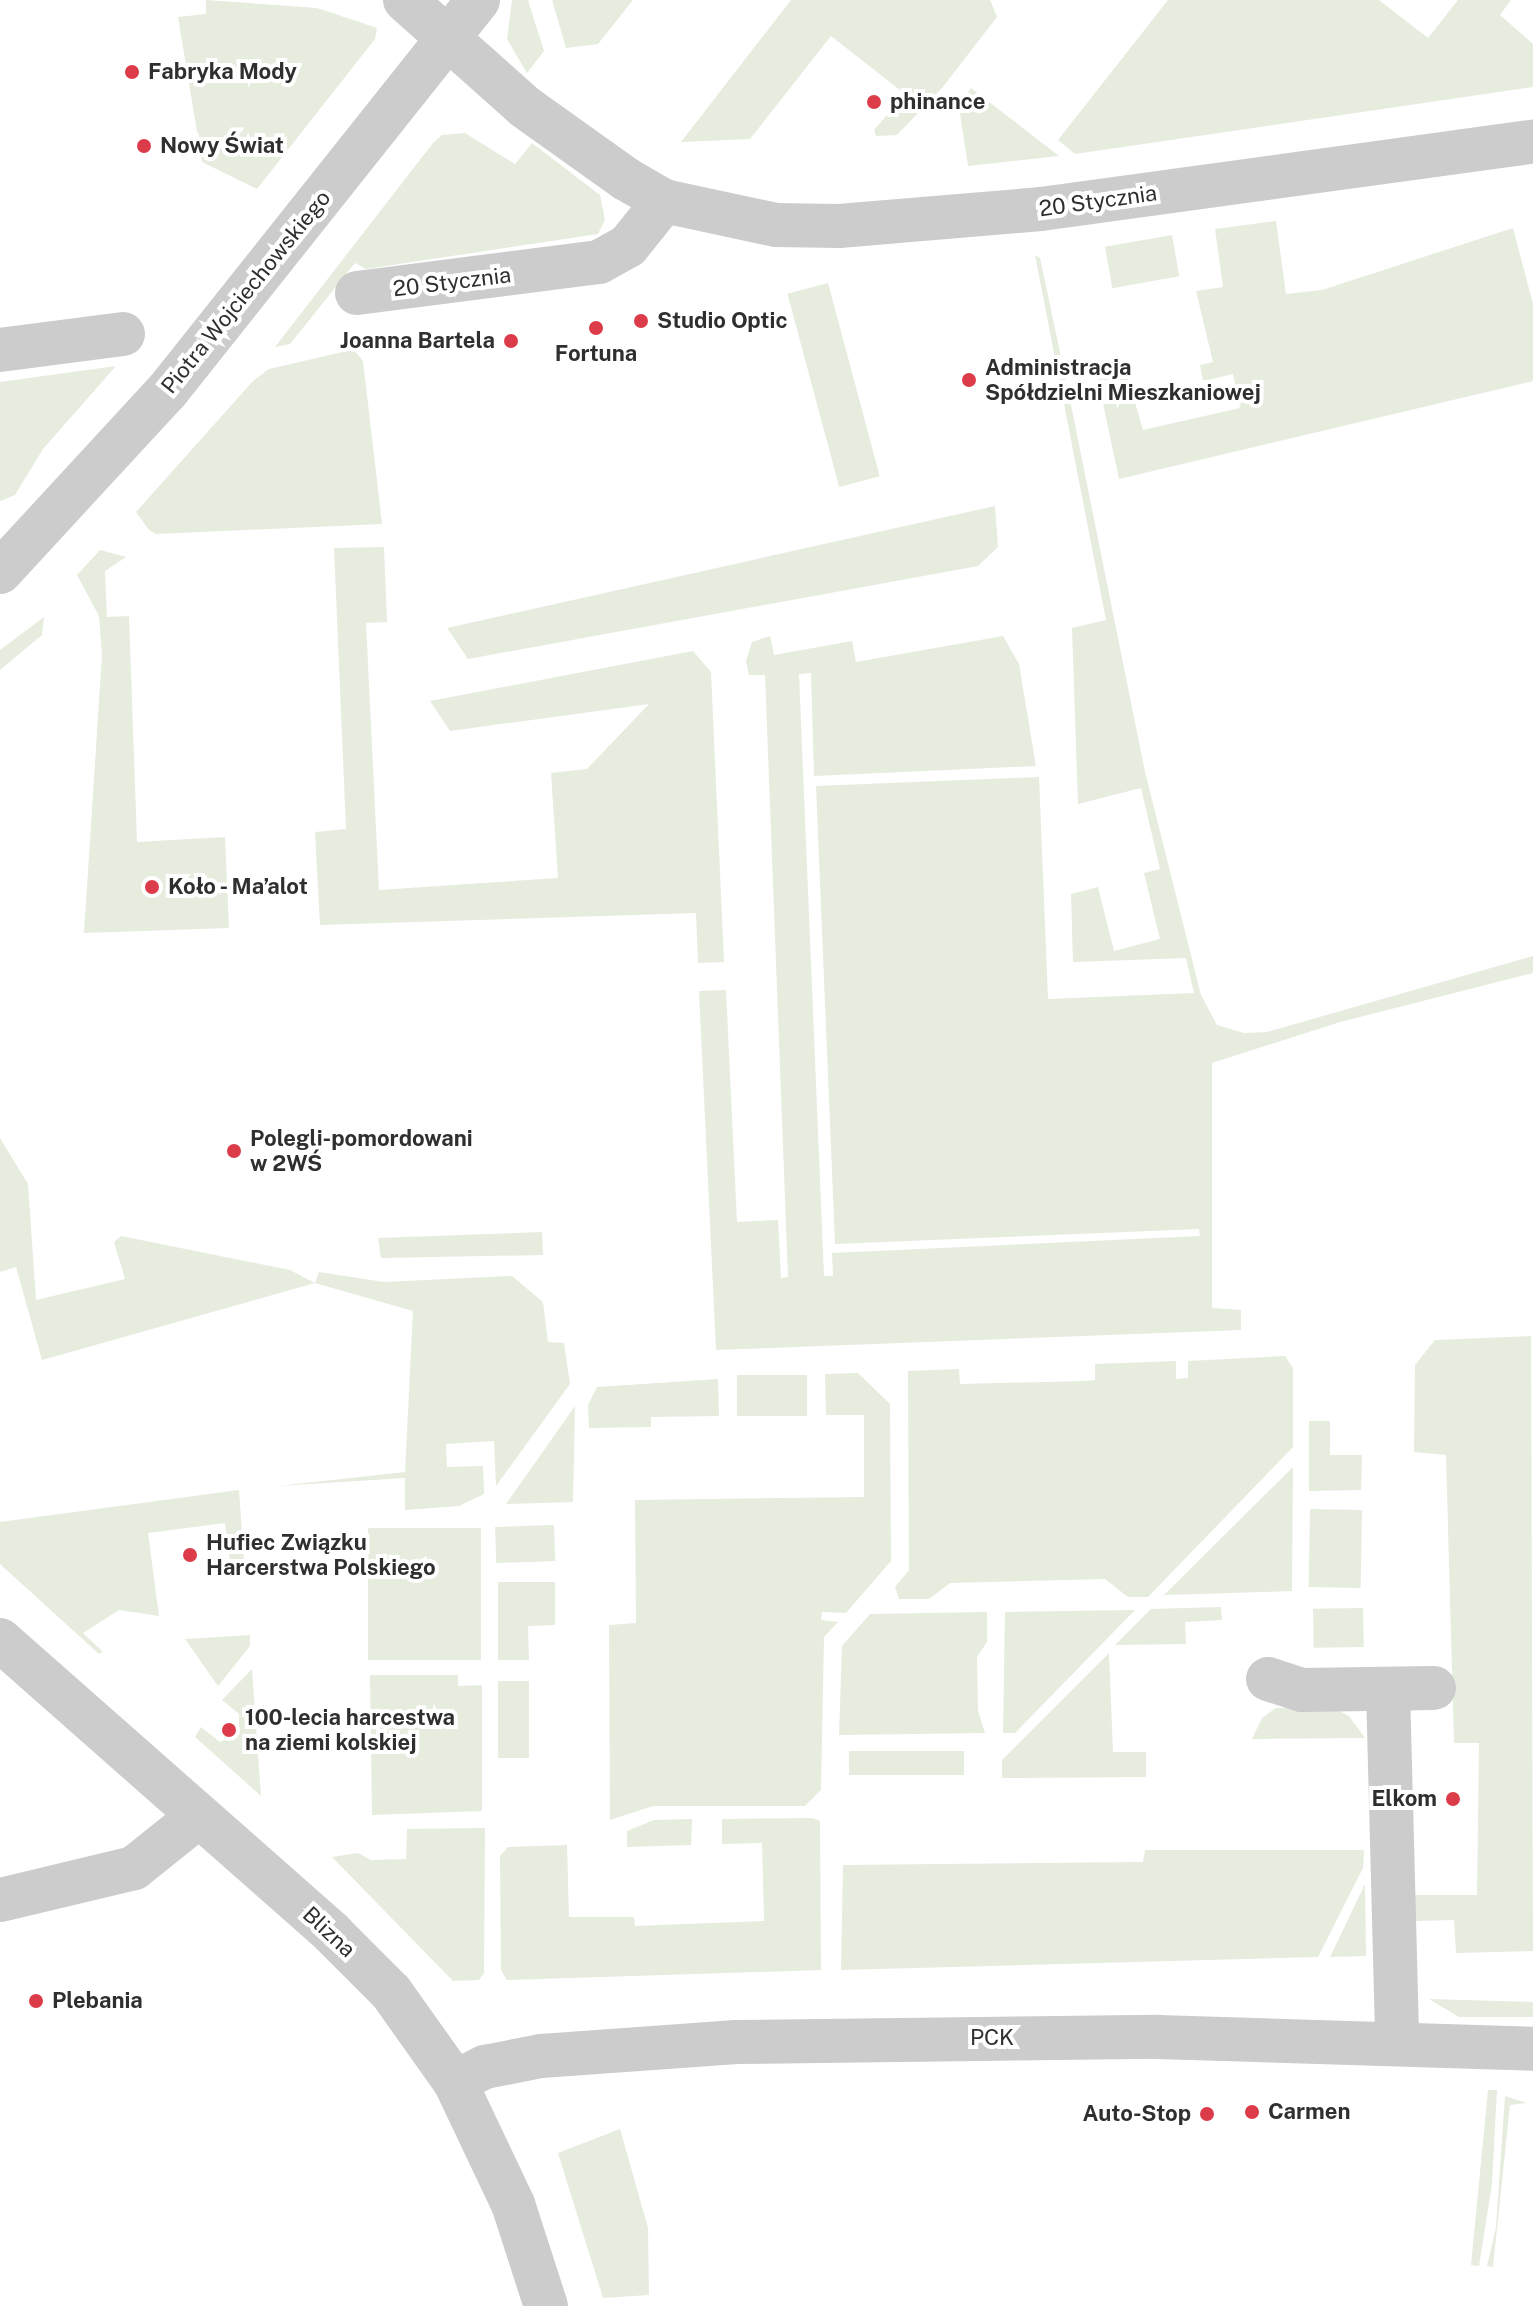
<!DOCTYPE html>
<html>
<head>
<meta charset="utf-8">
<style>
	body { margin:0 }
	#map { position:relative; width:1533px; height:2306px; overflow:hidden; background:#fff; font-family:"Public Sans",sans-serif }
	div>[style] { position:absolute }
	.green>* { inset:0; background:#e6ecde; transform-origin:0 0 }
	.minor>* { height:44px; margin:-22px; padding:0 22px; transform-origin:22px; border-radius:22px; background:#ccc }
	.tertiary>* { height:44px; margin:-22px; padding:0 22px; transform-origin:22px; border-radius:22px; background:#ccc }
	.dots>* { width:22px; height:22px; translate:-50% -50%; box-sizing:border-box; border:4px solid #fff; border-radius:50% }
	span { translate:-50% -50%; white-space:nowrap; text-align:center; line-height:1.15; -webkit-text-stroke:8px #fff; paint-order:stroke }
	.poi-label { font-size:22px; color:#2f2f2f; font-weight:700 }
	.left { translate:0 -50%; text-align:left }
	.right { translate:-100% -50%; text-align:right }
	.street-label { font-size:22px; color:#2f2f2f }
</style>
</head>
<body>
<div id="map">
	<div class="green">
		<div style="clip-path:polygon(206px 0,317px 8px,377px 28px,375px 39px,257px 189px,202px 162px,178px 17px,206px 14px)"></div>
		<div style="clip-path:polygon(512px 0,528px 0,544px 51px,527px 73px,507px 39px)"></div>
		<div style="clip-path:polygon(552px 0,633px 0,598px 44px,566px 48px)"></div>
		<div style="clip-path:polygon(791px 0,990px 0,997px 17px,942px 88px,897px 135px,876px 136px,874px 130px,905px 94px,831px 36px,750px 139px,681px 142px)"></div>
		<div style="clip-path:polygon(1168px 0,1379px 0,1428px 38px,1458px 0,1511px 0,1500px 15px,1533px 44px,1533px 87px,1075px 154px,1058px 140px)"></div>
		<div style="clip-path:polygon(971px 88px,1059px 156px,968px 166px,959px 107px)"></div>
		<div style="clip-path:polygon(465px 133px,515px 164px,532px 143px,600px 195px,605px 220px,598px 234px,366px 269px,355px 263px,290px 344px,275px 347px,433px 143px,442px 135px)"></div>
		<div style="clip-path:polygon(1276px 221px,1286px 294px,1322px 290px,1513px 228px,1533px 304px,1533px 381px,1119px 479px,1097px 375px,1125px 368px,1143px 430px,1240px 408px,1233px 374px,1203px 381px,1200px 365px,1213px 362px,1196px 291px,1223px 287px,1215px 229px)"></div>
		<div style="left:1172px;top:235px;width:42px;height:68px;rotate:80deg"></div>
		<div style="clip-path:polygon(1035px 255px,1040px 258px,1066px 380px,1145px 772px,1201px 995px,1217px 1025px,1244px 1033px,1267px 1032px,1533px 956px,1533px 973px,1340px 1022px,1212px 1063px,1212px 1308px,1241px 1310px,1241px 1330px,716px 1350px,699px 991px,726px 990px,737px 1222px,778px 1220px,781px 1278px,788px 1277px,765px 675px,749px 675px,746px 661px,752px 642px,770px 636px,774px 655px,852px 641px,856px 662px,1003px 636px,1019px 664px,1036px 766px,814px 776px,811px 673px,799px 674px,824px 1276px,833px 1276px,832px 1253px,1200px 1236px,1199px 1229px,835px 1244px,816px 786px,1039px 777px,1048px 999px,1194px 993px,1186px 958px,1073px 962px,1071px 894px,1098px 887px,1114px 951px,1160px 939px,1144px 873px,1160px 869px,1141px 788px,1078px 804px,1072px 628px,1106px 620px)"></div>
		<div style="left:828px;top:283px;width:200px;height:42px;rotate:75deg"></div>
		<div style="clip-path:polygon(347px 351px,355px 351px,363px 361px,382px 524px,156px 534px,149px 530px,136px 512px,253px 381px,269px 369px)"></div>
		<div style="clip-path:polygon(116px 366px,43px 449px,15px 495px,0 501px,0 382px)"></div>
		<div style="clip-path:polygon(995px 506px,998px 547px,978px 566px,468px 659px,447px 628px)"></div>
		<div style="clip-path:polygon(384px 547px,387px 622px,366px 623px,379px 890px,558px 878px,551px 773px,587px 769px,649px 704px,450px 731px,430px 701px,693px 651px,711px 672px,724px 962px,698px 963px,696px 913px,320px 925px,315px 832px,346px 829px,334px 548px)"></div>
		<div style="clip-path:polygon(100px 550px,126px 557px,105px 571px,107px 617px,129px 616px,137px 842px,225px 837px,229px 928px,84px 933px,102px 655px,99px 616px,77px 575px)"></div>
		<div style="clip-path:polygon(44px 617px,42px 635px,0 670px,0 650px)"></div>
		<div style="clip-path:polygon(0 1138px,28px 1184px,36px 1300px,125px 1279px,114px 1242px,121px 1236px,290px 1270px,315px 1283px,319px 1272px,384px 1282px,512px 1276px,543px 1302px,548px 1342px,564px 1343px,570px 1384px,496px 1486px,494px 1441px,446px 1444px,447px 1467px,483px 1466px,484px 1494px,459px 1506px,405px 1510px,405px 1478px,278px 1486px,405px 1472px,413px 1311px,315px 1283px,42px 1360px,16px 1267px,0 1272px)"></div>
		<div style="clip-path:polygon(542px 1232px,543px 1255px,381px 1258px,378px 1238px)"></div>
		<div style="clip-path:polygon(1531px 1336px,1533px 1951px,1456px 1953px,1454px 1920px,1415px 1921px,1415px 1895px,1477px 1895px,1479px 1743px,1454px 1743px,1446px 1455px,1414px 1452px,1415px 1365px,1435px 1340px)"></div>
		<div style="clip-path:polygon(1285px 1356px,1293px 1368px,1293px 1447px,1148px 1597px,1128px 1597px,1105px 1579px,950px 1583px,929px 1599px,899px 1599px,895px 1587px,909px 1570px,908px 1371px,959px 1369px,960px 1384px,1085px 1381px,1095px 1380px,1095px 1364px,1176px 1361px,1176px 1379px,1188px 1378px,1188px 1361px)"></div>
		<div style="clip-path:polygon(858px 1373px,890px 1404px,891px 1561px,846px 1613px,822px 1612px,821px 1620px,838px 1622px,824px 1637px,821px 1790px,805px 1806px,653px 1806px,610px 1820px,609px 1625px,636px 1623px,635px 1500px,864px 1497px,864px 1415px,826px 1415px,825px 1374px)"></div>
		<div style="left:807px;top:1375px;width:41px;height:70px;rotate:90deg"></div>
		<div style="clip-path:polygon(718px 1379px,719px 1416px,651px 1417px,651px 1427px,589px 1428px,588px 1405px,597px 1387px)"></div>
		<div style="clip-path:polygon(575px 1406px,573px 1502px,506px 1504px)"></div>
		<div style="clip-path:polygon(1309px 1421px,1330px 1421px,1330px 1455px,1362px 1455px,1361px 1490px,1309px 1491px)"></div>
		<div style="clip-path:polygon(1293px 1467px,1292px 1591px,1164px 1595px)"></div>
		<div style="clip-path:polygon(239px 1490px,245px 1576px,232px 1578px,225px 1523px,148px 1533px,159px 1616px,119px 1610px,83px 1633px,103px 1652px,99px 1654px,0 1564px,0 1522px)"></div>
		<div style="left:1310px;top:1509px;width:52px;height:78px;rotate:1deg"></div>
		<div style="left:554px;top:1525px;width:36px;height:59px;rotate:88deg"></div>
		<div style="left:481px;top:1528px;width:132px;height:113px;rotate:90deg"></div>
		<div style="clip-path:polygon(498px 1582px,555px 1582px,555px 1625px,528px 1626px,529px 1660px,498px 1660px)"></div>
		<div style="clip-path:polygon(1221px 1607px,1222px 1620px,1185px 1622px,1186px 1644px,1115px 1645px,1151px 1609px)"></div>
		<div style="left:1363px;top:1608px;width:39px;height:50px;rotate:89deg"></div>
		<div style="clip-path:polygon(1135px 1610px,1015px 1733px,1003px 1733px,1005px 1612px)"></div>
		<div style="clip-path:polygon(987px 1612px,987px 1642px,977px 1657px,978px 1711px,985px 1733px,839px 1735px,842px 1646px,870px 1614px)"></div>
		<div style="clip-path:polygon(250px 1635px,250px 1646px,218px 1686px,185px 1639px)"></div>
		<div style="clip-path:polygon(1109px 1653px,1113px 1752px,1146px 1752px,1146px 1777px,1002px 1778px,1002px 1760px)"></div>
		<div style="clip-path:polygon(252px 1669px,261px 1796px,195px 1737px,201px 1727px,220px 1742px,239px 1734px,239px 1714px,222px 1700px)"></div>
		<div style="clip-path:polygon(370px 1675px,458px 1675px,458px 1686px,482px 1685px,482px 1811px,372px 1815px)"></div>
		<div style="left:498px;top:1681px;width:31px;height:77px"></div>
		<div style="clip-path:polygon(1276px 1708px,1333px 1708px,1349px 1716px,1365px 1738px,1252px 1739px,1262px 1718px)"></div>
		<div style="left:964px;top:1751px;width:24px;height:115px;rotate:90deg"></div>
		<div style="clip-path:polygon(812px 1818px,820px 1821px,821px 1970px,507px 1980px,501px 1970px,500px 1856px,508px 1847px,567px 1845px,569px 1917px,634px 1917px,635px 1926px,764px 1921px,762px 1843px,722px 1844px,722px 1819px)"></div>
		<div style="clip-path:polygon(692px 1819px,691px 1845px,627px 1847px,627px 1831px,654px 1820px)"></div>
		<div style="clip-path:polygon(485px 1828px,484px 1973px,479px 1980px,453px 1981px,332px 1857px,358px 1853px,371px 1860px,406px 1859px,407px 1829px)"></div>
		<div style="clip-path:polygon(1145px 1850px,1364px 1850px,1363px 1868px,1318px 1957px,841px 1970px,843px 1865px,1143px 1862px)"></div>
		<div style="clip-path:polygon(1365px 1884px,1366px 1956px,1330px 1957px)"></div>
		<div style="clip-path:polygon(1429px 1999px,1533px 2002px,1533px 2017px,1459px 2017px)"></div>
		<div style="clip-path:polygon(1488px 2090px,1497px 2090px,1492px 2184px,1479px 2266px,1471px 2265px)"></div>
		<div style="clip-path:polygon(1505px 2096px,1527px 2103px,1510px 2105px,1493px 2267px,1487px 2266px,1496px 2227px)"></div>
		<div style="clip-path:polygon(620px 2129px,648px 2228px,649px 2295px,603px 2298px,558px 2153px)"></div>
	</div>
	<div class="minor">
		<div style="left:405px;top:0;width:161px;rotate:41.7deg"></div>
		<div style="left:525px;top:107px;width:124px;rotate:35.5deg"></div>
		<div style="left:626px;top:179px;width:44px;rotate:30.1deg"></div>
		<div style="left:664px;top:201px;width:115px;rotate:12.1deg"></div>
		<div style="left:776px;top:225px;width:63px;rotate:0.9deg"></div>
		<div style="left:839px;top:226px;width:203px;rotate:-4.8deg"></div>
		<div style="left:1041px;top:209px;width:497px;rotate:-7.8deg"></div>
		<div style="left:357px;top:293px;width:244px;rotate:-7.3deg"></div>
		<div style="left:599px;top:262px;width:33px;rotate:-29deg"></div>
		<div style="left:628px;top:246px;width:58px;rotate:-51.3deg"></div>
		<div style="left:0;top:350px;width:124px;rotate:-7.4deg"></div>
		<div style="left:1268px;top:1679px;width:36px;rotate:18deg"></div>
		<div style="left:1302px;top:1690px;width:132px;rotate:-0.9deg"></div>
		<div style="left:1388px;top:1689px;width:353px;rotate:88.5deg"></div>
		<div style="left:0;top:1900px;width:138px;rotate:-13.4deg"></div>
		<div style="left:134px;top:1868px;width:83px;rotate:-38.7deg"></div>
		<div style="left:455px;top:2082px;width:34px;rotate:-27deg"></div>
		<div style="left:485px;top:2067px;width:57px;rotate:-11.1deg"></div>
		<div style="left:541px;top:2056px;width:196px;rotate:-4.1deg"></div>
		<div style="left:736px;top:2042px;width:422px;rotate:-0.7deg"></div>
		<div style="left:1158px;top:2037px;width:375px;rotate:1.8deg"></div>
	</div>
	<div class="tertiary">
		<div style="left:0;top:572px;width:248px;rotate:-47.3deg"></div>
		<div style="left:168px;top:390px;width:498px;rotate:-51.5deg"></div>
		<div style="left:0;top:1640px;width:443px;rotate:41.4deg"></div>
		<div style="left:332px;top:1933px;width:83px;rotate:45deg"></div>
		<div style="left:391px;top:1992px;width:110px;rotate:54.6deg"></div>
		<div style="left:455px;top:2082px;width:135px;rotate:64.6deg"></div>
		<div style="left:513px;top:2204px;width:107px;rotate:72.1deg"></div>
	</div>
	<div class="dots">
		<div style="left:132px;top:72px;background:#dc3b4a"></div>
		<div style="left:874px;top:102px;background:#dc3b4a"></div>
		<div style="left:144px;top:146px;background:#dc3b4a"></div>
		<div style="left:641px;top:321px;background:#dc3b4a"></div>
		<div style="left:596px;top:328px;background:#dc3b4a"></div>
		<div style="left:511px;top:341px;background:#dc3b4a"></div>
		<div style="left:969px;top:380px;background:#dc3b4a"></div>
		<div style="left:152px;top:887px;background:#dc3b4a"></div>
		<div style="left:234px;top:1151px;background:#dc3b4a"></div>
		<div style="left:190px;top:1555px;background:#dc3b4a"></div>
		<div style="left:229px;top:1730px;background:#dc3b4a"></div>
		<div style="left:1453px;top:1799px;background:#dc3b4a"></div>
		<div style="left:36px;top:2001px;background:#dc3b4a"></div>
		<div style="left:1252px;top:2112px;background:#dc3b4a"></div>
		<div style="left:1207px;top:2114px;background:#dc3b4a"></div>
	</div>
	<div class="poi-label">
		<span class="left" style="left:148px;top:72px">Fabryka Mody</span>
		<span class="left" style="left:890px;top:102px">phinance</span>
		<span class="left" style="left:160px;top:146px">Nowy Świat</span>
		<span class="left" style="left:657px;top:321px">Studio Optic</span>
		<span class="right" style="left:495px;top:341px">Joanna Bartela</span>
		<span style="left:596px;top:354px">Fortuna</span>
		<span class="left" style="left:985px;top:380px">Administracja<br>Spółdzielni Mieszkaniowej</span>
		<span class="left" style="left:168px;top:887px">Koło - Ma’alot</span>
		<span class="left" style="left:250px;top:1151px">Polegli-pomordowani<br>w 2WŚ</span>
		<span class="left" style="left:206px;top:1555px">Hufiec Związku<br>Harcerstwa Polskiego</span>
		<span class="left" style="left:245px;top:1730px">100-lecia harcestwa<br>na ziemi kolskiej</span>
		<span class="right" style="left:1437px;top:1799px">Elkom</span>
		<span class="left" style="left:52px;top:2001px">Plebania</span>
		<span class="left" style="left:1268px;top:2112px">Carmen</span>
		<span class="right" style="left:1191px;top:2114px">Auto-Stop</span>
	</div>
	<div class="street-label">
		<span style="left:1098px;top:201px;rotate:-8deg">20 Stycznia</span>
		<span style="left:452px;top:282px;rotate:-7deg">20 Stycznia</span>
		<span style="left:246px;top:292px;rotate:-51deg">Piotra Wojciechowskiego</span>
		<span style="left:329px;top:1932px;rotate:43deg">Blizna</span>
		<span style="left:992px;top:2038px">PCK</span>
	</div>
</div>
</body>
</html>
